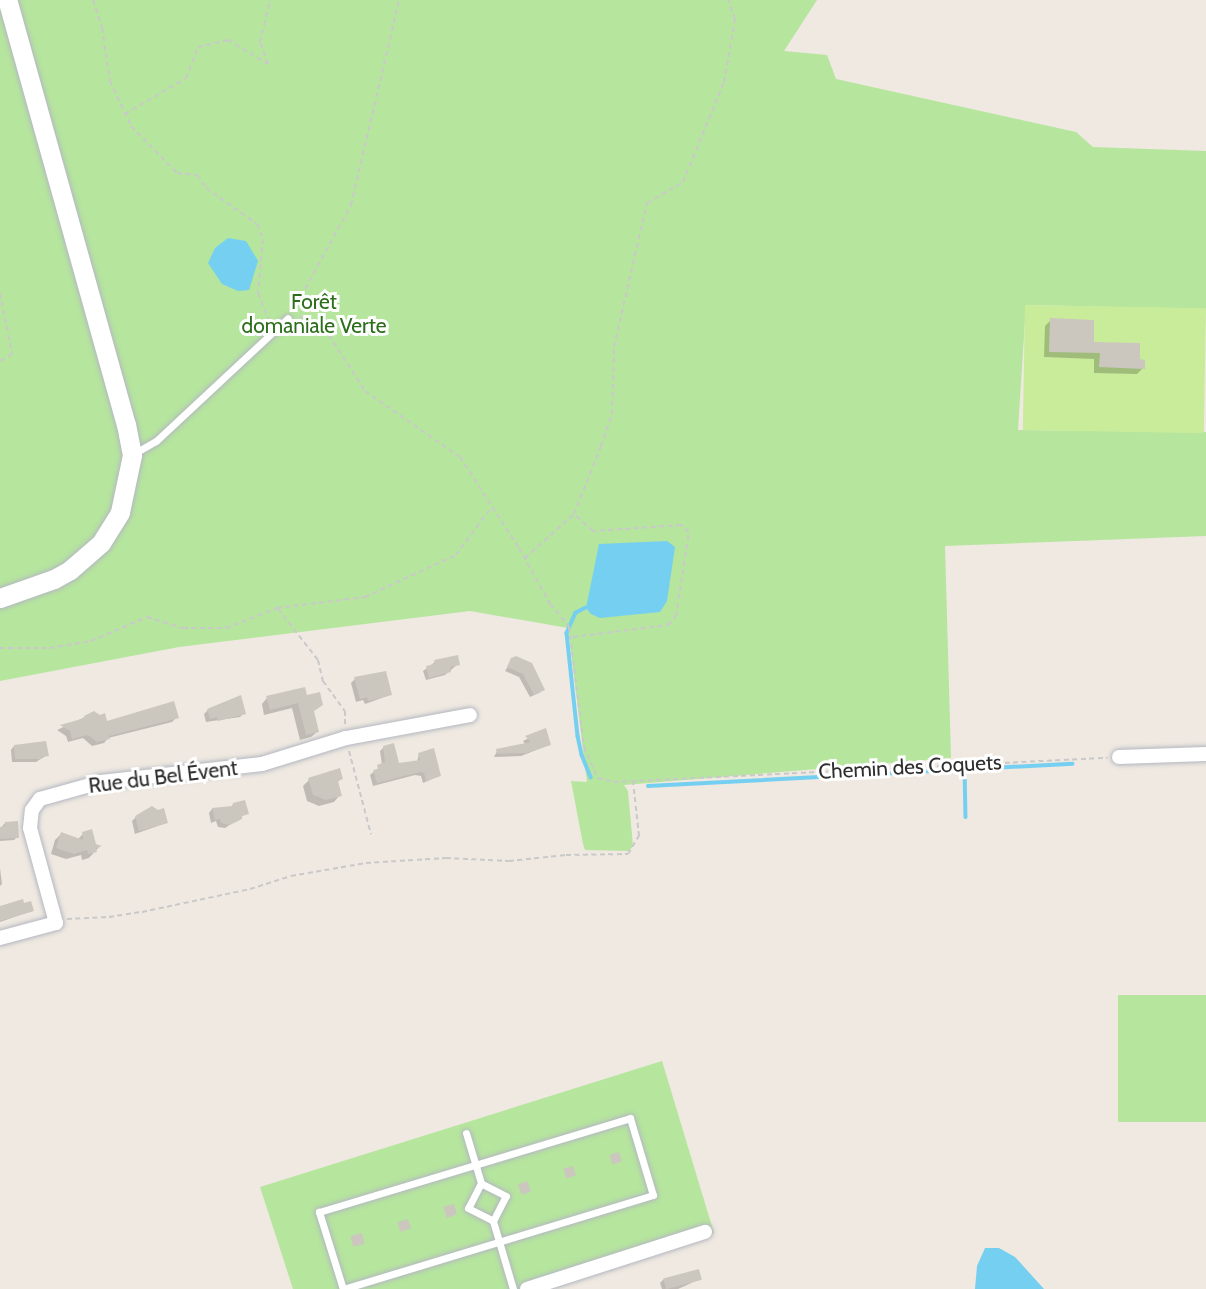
<!DOCTYPE html>
<html>
<head>
<meta charset="utf-8">
<style>
	body { margin:0 }
	#map { position:relative; width:1206px; height:1289px; overflow:hidden; background:#efe9e1; font-family:Cabin,sans-serif }
	div>[style] { position:absolute }
	.green>* { inset:0; background:#b6e59e; transform-origin:0 0 }
	.pitch>* { inset:0; background:#c9ec9a; transform-origin:0 0 }
	.water>* { inset:0; background:#75cff0 }
	.shadow>* { inset:0; background:#0003 }
	.stream>* { height:3.5px; margin:-1.75px; padding:0 1.75px; transform-origin:1.75px; border-radius:1.75px; background:#75cff0 }
	.building>* { inset:0; background:#cbc7bf; transform-origin:0 0 }
	.path>* { height:2px; margin-top:-1px; transform-origin:0; background:repeating-linear-gradient(90deg,#c9c9c9 0 5px,transparent 0 8.5px) }
	.roads { filter:drop-shadow(0 0 2px #b4b7c1) drop-shadow(0 0 2px #b4b7c1) }
	.service>* { height:7px; margin:-3.5px; padding:0 3.5px; transform-origin:3.5px; border-radius:3.5px; background:#fff }
	.minor>* { height:14px; margin:-7px; padding:0 7px; transform-origin:7px; border-radius:7px; background:#fff }
	.secondary>* { height:19px; margin:-9.5px; padding:0 9.5px; transform-origin:9.5px; border-radius:9.5px; background:#fff }
	span { translate:-50% -50%; white-space:nowrap; text-align:center; line-height:1.15; -webkit-text-stroke:6px #fff; paint-order:stroke }
	.park-label { font-size:21px; color:#2c6e1b }
	.street-label { font-size:21px; color:#2e2e2e }
</style>
</head>
<body>
<div id="map">
	<div class="green">
		<div style="clip-path:polygon(0 0,817px 0,784px 51px,827px 55px,836px 79px,1076px 132px,1093px 147px,1206px 151px,1206px 309px,1026px 305px,1018px 430px,1206px 432px,1206px 536px,945px 546px,951px 758px,624px 785px,628px 791px,633px 846px,629px 851px,585px 850px,583px 844px,571px 781px,587px 782px,568px 628px,470px 611px,179px 647px,0 681px)"></div>
		<div style="left:1206px;top:995px;width:127px;height:88px;rotate:90deg"></div>
		<div style="clip-path:polygon(662px 1061px,714px 1233px,527px 1289px,293px 1289px,260px 1187px)"></div>
	</div>
	<div class="pitch">
		<div style="left:1025px;top:305px;width:181px;height:125px;rotate:1deg"></div>
	</div>
	<div class="water">
		<div style="clip-path:polygon(228px 238px,246px 241px,258px 261px,249px 290px,238px 291px,222px 284px,208px 263px,215px 248px)"></div>
		<div style="clip-path:polygon(667px 541px,675px 547px,667px 601px,660px 612px,600px 618px,591px 614px,586px 608px,599px 544px)"></div>
		<div style="clip-path:polygon(985px 1248px,999px 1248px,1015px 1257px,1044px 1289px,975px 1289px,977px 1266px)"></div>
	</div>
	<div class="shadow">
		<div style="clip-path:polygon(1051px 320px,1092px 343px,1138px 361px,1143px 368px,1137px 374px,1094px 373px,1094px 359px,1044px 357px,1045px 326px)"></div>
		<div style="clip-path:polygon(512px 660px,543px 690px,539px 693px,530px 697px,519px 677px,505px 671px)"></div>
		<div style="clip-path:polygon(435px 662px,458px 664px,445px 675px,426px 680px,423px 671px)"></div>
		<div style="clip-path:polygon(355px 679px,390px 695px,365px 704px,363px 700px,356px 702px,351px 683px)"></div>
		<div style="clip-path:polygon(267px 698px,321px 705px,312px 712px,317px 732px,311px 737px,300px 740px,292px 708px,264px 715px,262px 704px)"></div>
		<div style="clip-path:polygon(208px 710px,244px 713px,240px 717px,206px 722px,204px 714px)"></div>
		<div style="clip-path:polygon(85px 717px,106px 723px,177px 717px,172px 722px,108px 738px,104px 743px,92px 746px,83px 738px,68px 742px,66px 736px,57px 730px)"></div>
		<div style="clip-path:polygon(533px 736px,549px 745px,521px 756px,494px 757px,497px 751px,526px 745px,523px 741px)"></div>
		<div style="clip-path:polygon(14px 746px,47px 755px,36px 762px,12px 762px,11px 750px)"></div>
		<div style="clip-path:polygon(384px 747px,398px 765px,417px 762px,419px 754px,439px 776px,423px 783px,421px 776px,415px 775px,373px 786px,370px 775px,382px 765px,380px 751px)"></div>
		<div style="clip-path:polygon(341px 778px,337px 783px,340px 795px,334px 802px,319px 806px,307px 801px,303px 786px,309px 780px)"></div>
		<div style="clip-path:polygon(234px 804px,247px 813px,225px 828px,218px 827px,216px 821px,211px 823px,209px 813px,212px 809px,230px 808px)"></div>
		<div style="clip-path:polygon(136px 817px,166px 823px,135px 834px,132px 821px)"></div>
		<div style="clip-path:polygon(5px 823px,17px 837px,14px 840px,0 841px,0 829px)"></div>
		<div style="clip-path:polygon(61px 834px,78px 839px,83px 834px,99px 847px,89px 858px,82px 860px,81px 855px,66px 859px,51px 854px,55px 840px)"></div>
		<div style="clip-path:polygon(0 868px,2px 884px,0 886px)"></div>
		<div style="clip-path:polygon(0 907px,32px 911px,0 922px)"></div>
		<div style="clip-path:polygon(664px 1279px,700px 1279px,678px 1289px,662px 1289px,660px 1283px)"></div>
	</div>
	<div class="stream">
		<div style="left:586px;top:608px;width:11px;rotate:153deg"></div>
		<div style="left:576px;top:613px;width:22px;rotate:114deg"></div>
		<div style="left:567px;top:633px;width:104px;rotate:83.9deg"></div>
		<div style="left:578px;top:736px;width:19px;rotate:78deg"></div>
		<div style="left:582px;top:755px;width:24px;rotate:68deg"></div>
		<div style="left:965px;top:767px;width:50px;rotate:88.9deg"></div>
		<div style="left:648px;top:786px;width:425px;rotate:-3deg"></div>
	</div>
	<div class="building">
		<div style="clip-path:polygon(1050px 318px,1094px 320px,1094px 342px,1140px 343px,1140px 359px,1145px 360px,1145px 369px,1099px 367px,1100px 353px,1049px 352px)"></div>
		<div style="clip-path:polygon(458px 655px,460px 665px,450px 667px,451px 672px,429px 678px,426px 666px,435px 664px,434px 660px)"></div>
		<div style="clip-path:polygon(516px 656px,532px 663px,545px 690px,534px 695px,523px 674px,507px 667px,511px 658px)"></div>
		<div style="clip-path:polygon(386px 671px,392px 695px,368px 701px,367px 697px,360px 699px,354px 677px)"></div>
		<div style="clip-path:polygon(305px 687px,307px 695px,320px 692px,323px 705px,314px 711px,319px 732px,306px 735px,298px 703px,270px 710px,266px 696px)"></div>
		<div style="clip-path:polygon(241px 695px,246px 714px,218px 721px,217px 717px,210px 719px,207px 709px)"></div>
		<div style="clip-path:polygon(174px 701px,179px 718px,109px 736px,110px 739px,97px 742px,88px 735px,72px 739px,70px 731px,60px 725px,85px 718px,84px 716px,94px 711px,100px 715px,105px 713px,107px 721px)"></div>
		<div style="clip-path:polygon(546px 728px,551px 745px,526px 753px,497px 754px,496px 749px,531px 742px,525px 736px)"></div>
		<div style="clip-path:polygon(46px 741px,49px 756px,41px 757px,41px 759px,15px 759px,14px 745px)"></div>
		<div style="clip-path:polygon(394px 743px,399px 763px,420px 760px,418px 753px,434px 748px,441px 776px,426px 781px,424px 773px,420px 772px,377px 783px,373px 770px,378px 769px,377px 765px,385px 762px,383px 746px)"></div>
		<div style="clip-path:polygon(340px 768px,343px 779px,338px 781px,342px 796px,326px 800px,313px 795px,308px 778px)"></div>
		<div style="clip-path:polygon(245px 800px,249px 814px,242px 816px,242px 819px,230px 825px,221px 823px,220px 819px,215px 820px,212px 808px,232px 806px,233px 803px)"></div>
		<div style="clip-path:polygon(152px 806px,158px 810px,164px 808px,168px 823px,139px 831px,135px 816px)"></div>
		<div style="clip-path:polygon(18px 821px,19px 838px,0 839px,0 827px,5px 826px,5px 822px)"></div>
		<div style="clip-path:polygon(92px 829px,96px 844px,102px 846px,96px 848px,97px 852px,88px 854px,87px 850px,74px 854px,56px 848px,61px 832px,83px 840px,82px 832px)"></div>
		<div style="clip-path:polygon(23px 899px,24px 903px,31px 901px,34px 911px,0 921px,0 906px)"></div>
		<div style="left:619px;top:1152px;width:10px;height:10px;rotate:73deg"></div>
		<div style="left:573px;top:1166px;width:10px;height:10px;rotate:73deg"></div>
		<div style="left:527px;top:1181px;width:11px;height:10px;rotate:68deg"></div>
		<div style="clip-path:polygon(454px 1204px,457px 1214px,447px 1218px,443px 1207px)"></div>
		<div style="left:408px;top:1219px;width:10px;height:11px;rotate:73deg"></div>
		<div style="left:362px;top:1233px;width:11px;height:12px;rotate:75deg"></div>
		<div style="left:699px;top:1269px;width:11px;height:37px;rotate:75deg"></div>
	</div>
	<div class="path">
		<div style="left:93px;top:0;width:29px;rotate:72deg"></div>
		<div style="left:102px;top:28px;width:54px;rotate:81.4deg"></div>
		<div style="left:110px;top:81px;width:50px;rotate:65deg"></div>
		<div style="left:131px;top:126px;width:66px;rotate:45.6deg"></div>
		<div style="left:177px;top:173px;width:20px;rotate:6deg"></div>
		<div style="left:197px;top:175px;width:16px;rotate:55deg"></div>
		<div style="left:206px;top:188px;width:62px;rotate:35.2deg"></div>
		<div style="left:257px;top:224px;width:16px;rotate:68deg"></div>
		<div style="left:263px;top:239px;width:54px;rotate:95.3deg"></div>
		<div style="left:258px;top:293px;width:29px;rotate:68deg"></div>
		<div style="left:125px;top:114px;width:71px;rotate:-30.5deg"></div>
		<div style="left:186px;top:78px;width:33px;rotate:-69deg"></div>
		<div style="left:198px;top:47px;width:31px;rotate:-13deg"></div>
		<div style="left:228px;top:40px;width:47px;rotate:31deg"></div>
		<div style="left:268px;top:64px;width:23px;rotate:-110deg"></div>
		<div style="left:260px;top:42px;width:43px;rotate:-76.6deg"></div>
		<div style="left:0;top:293px;width:62px;rotate:78.9deg"></div>
		<div style="left:12px;top:354px;width:14px;rotate:150deg"></div>
		<div style="left:293px;top:311px;width:121px;rotate:-61.3deg"></div>
		<div style="left:351px;top:205px;width:211px;rotate:-76.8deg"></div>
		<div style="left:299px;top:316px;width:36px;rotate:32deg"></div>
		<div style="left:329px;top:335px;width:67px;rotate:57.3deg"></div>
		<div style="left:365px;top:391px;width:116px;rotate:34.8deg"></div>
		<div style="left:460px;top:457px;width:108px;rotate:57deg"></div>
		<div style="left:519px;top:548px;width:64px;rotate:61deg"></div>
		<div style="left:550px;top:604px;width:30px;rotate:50deg"></div>
		<div style="left:569px;top:627px;width:121px;rotate:82.9deg"></div>
		<div style="left:584px;top:747px;width:34px;rotate:66deg"></div>
		<div style="left:598px;top:778px;width:16px;rotate:14deg"></div>
		<div style="left:614px;top:782px;width:494px;rotate:-2.8deg"></div>
		<div style="left:525px;top:558px;width:66px;rotate:-41.9deg"></div>
		<div style="left:574px;top:514px;width:73px;rotate:-68.3deg"></div>
		<div style="left:601px;top:446px;width:34px;rotate:-71deg"></div>
		<div style="left:612px;top:414px;width:67px;rotate:-88.3deg"></div>
		<div style="left:614px;top:347px;width:148px;rotate:-77.1deg"></div>
		<div style="left:647px;top:203px;width:42px;rotate:-30.3deg"></div>
		<div style="left:683px;top:182px;width:108px;rotate:-67.7deg"></div>
		<div style="left:724px;top:82px;width:64px;rotate:-80.1deg"></div>
		<div style="left:735px;top:19px;width:20px;rotate:-110deg"></div>
		<div style="left:278px;top:609px;width:65px;rotate:51.9deg"></div>
		<div style="left:318px;top:660px;width:22px;rotate:77deg"></div>
		<div style="left:323px;top:681px;width:37px;rotate:54deg"></div>
		<div style="left:345px;top:711px;width:13px;rotate:90deg"></div>
		<div style="left:573px;top:637px;width:96px;rotate:-7.2deg"></div>
		<div style="left:668px;top:625px;width:12px;rotate:-48deg"></div>
		<div style="left:676px;top:616px;width:85px;rotate:-81.2deg"></div>
		<div style="left:689px;top:532px;width:11px;rotate:-139deg"></div>
		<div style="left:681px;top:525px;width:88px;rotate:176.1deg"></div>
		<div style="left:593px;top:531px;width:24px;rotate:-138deg"></div>
		<div style="left:0;top:648px;width:50px"></div>
		<div style="left:50px;top:648px;width:42px;rotate:-9.7deg"></div>
		<div style="left:91px;top:641px;width:61px;rotate:-23.2deg"></div>
		<div style="left:147px;top:617px;width:38px;rotate:17deg"></div>
		<div style="left:183px;top:628px;width:43px"></div>
		<div style="left:226px;top:628px;width:55px;rotate:-21.4deg"></div>
		<div style="left:277px;top:608px;width:89px;rotate:-7.1deg"></div>
		<div style="left:365px;top:597px;width:100px;rotate:-24.8deg"></div>
		<div style="left:456px;top:555px;width:57px;rotate:-53.5deg"></div>
		<div style="left:349px;top:751px;width:86px;rotate:75.2deg"></div>
		<div style="left:67px;top:919px;width:42px;rotate:-2.7deg"></div>
		<div style="left:109px;top:917px;width:33px;rotate:-9deg"></div>
		<div style="left:142px;top:912px;width:110px;rotate:-12deg"></div>
		<div style="left:250px;top:889px;width:43px;rotate:-17.6deg"></div>
		<div style="left:291px;top:876px;width:76px;rotate:-9.8deg"></div>
		<div style="left:366px;top:863px;width:80px;rotate:-3.6deg"></div>
		<div style="left:446px;top:858px;width:63px;rotate:2.7deg"></div>
		<div style="left:509px;top:861px;width:57px;rotate:-6deg"></div>
		<div style="left:566px;top:855px;width:62px;rotate:-0.9deg"></div>
		<div style="left:628px;top:854px;width:21px;rotate:-59deg"></div>
		<div style="left:639px;top:836px;width:55px;rotate:-96.2deg"></div>
	</div>
	<div class="roads">
		<div class="service">
			<div style="left:135px;top:453px;width:24px;rotate:-30deg"></div>
			<div style="left:156px;top:441px;width:180px;rotate:-43deg"></div>
			<div style="left:630px;top:1118px;width:80px;rotate:73.4deg"></div>
			<div style="left:653px;top:1195px;width:324px;rotate:163.1deg"></div>
			<div style="left:343px;top:1289px;width:81px;rotate:-107.3deg"></div>
			<div style="left:319px;top:1212px;width:325px;rotate:-16.8deg"></div>
			<div style="left:466px;top:1133px;width:52px;rotate:73.3deg"></div>
			<div style="left:481px;top:1183px;width:28px;rotate:117deg"></div>
			<div style="left:468px;top:1208px;width:28px;rotate:27deg"></div>
			<div style="left:493px;top:1221px;width:28px;rotate:-63deg"></div>
			<div style="left:506px;top:1196px;width:28px;rotate:-153deg"></div>
			<div style="left:493px;top:1221px;width:71px;rotate:73.6deg"></div>
		</div>
		<div class="minor">
			<div style="left:1119px;top:757px;width:87px;rotate:-2deg"></div>
			<div style="left:0;top:938px;width:58px;rotate:-15deg"></div>
			<div style="left:56px;top:923px;width:98px;rotate:-105.3deg"></div>
			<div style="left:30px;top:828px;width:18px;rotate:-84deg"></div>
			<div style="left:32px;top:810px;width:14px;rotate:-54deg"></div>
			<div style="left:40px;top:799px;width:63px;rotate:-15.6deg"></div>
			<div style="left:101px;top:782px;width:162px;rotate:-6.4deg"></div>
			<div style="left:262px;top:764px;width:88px;rotate:-17.2deg"></div>
			<div style="left:346px;top:738px;width:126px;rotate:-10.5deg"></div>
			<div style="left:527px;top:1289px;width:187px;rotate:-17.8deg"></div>
		</div>
		<div class="secondary">
			<div style="left:0;top:598px;width:57px;rotate:-19.4deg"></div>
			<div style="left:54px;top:579px;width:18px;rotate:-29deg"></div>
			<div style="left:70px;top:570px;width:41px;rotate:-41.1deg"></div>
			<div style="left:101px;top:543px;width:36px;rotate:-58deg"></div>
			<div style="left:120px;top:512px;width:58px;rotate:-78.1deg"></div>
			<div style="left:132px;top:455px;width:31px;rotate:-101deg"></div>
			<div style="left:126px;top:425px;width:441px;rotate:-105.6deg"></div>
		</div>
	</div>
	<div class="park-label">
		<span style="left:314px;top:314px">Forêt<br>domaniale Verte</span>
	</div>
	<div class="street-label">
		<span style="left:910px;top:767px;rotate:-3deg">Chemin des Coquets</span>
		<span style="left:163px;top:777px;rotate:-7deg">Rue du Bel Évent</span>
	</div>
</div>
</body>
</html>
